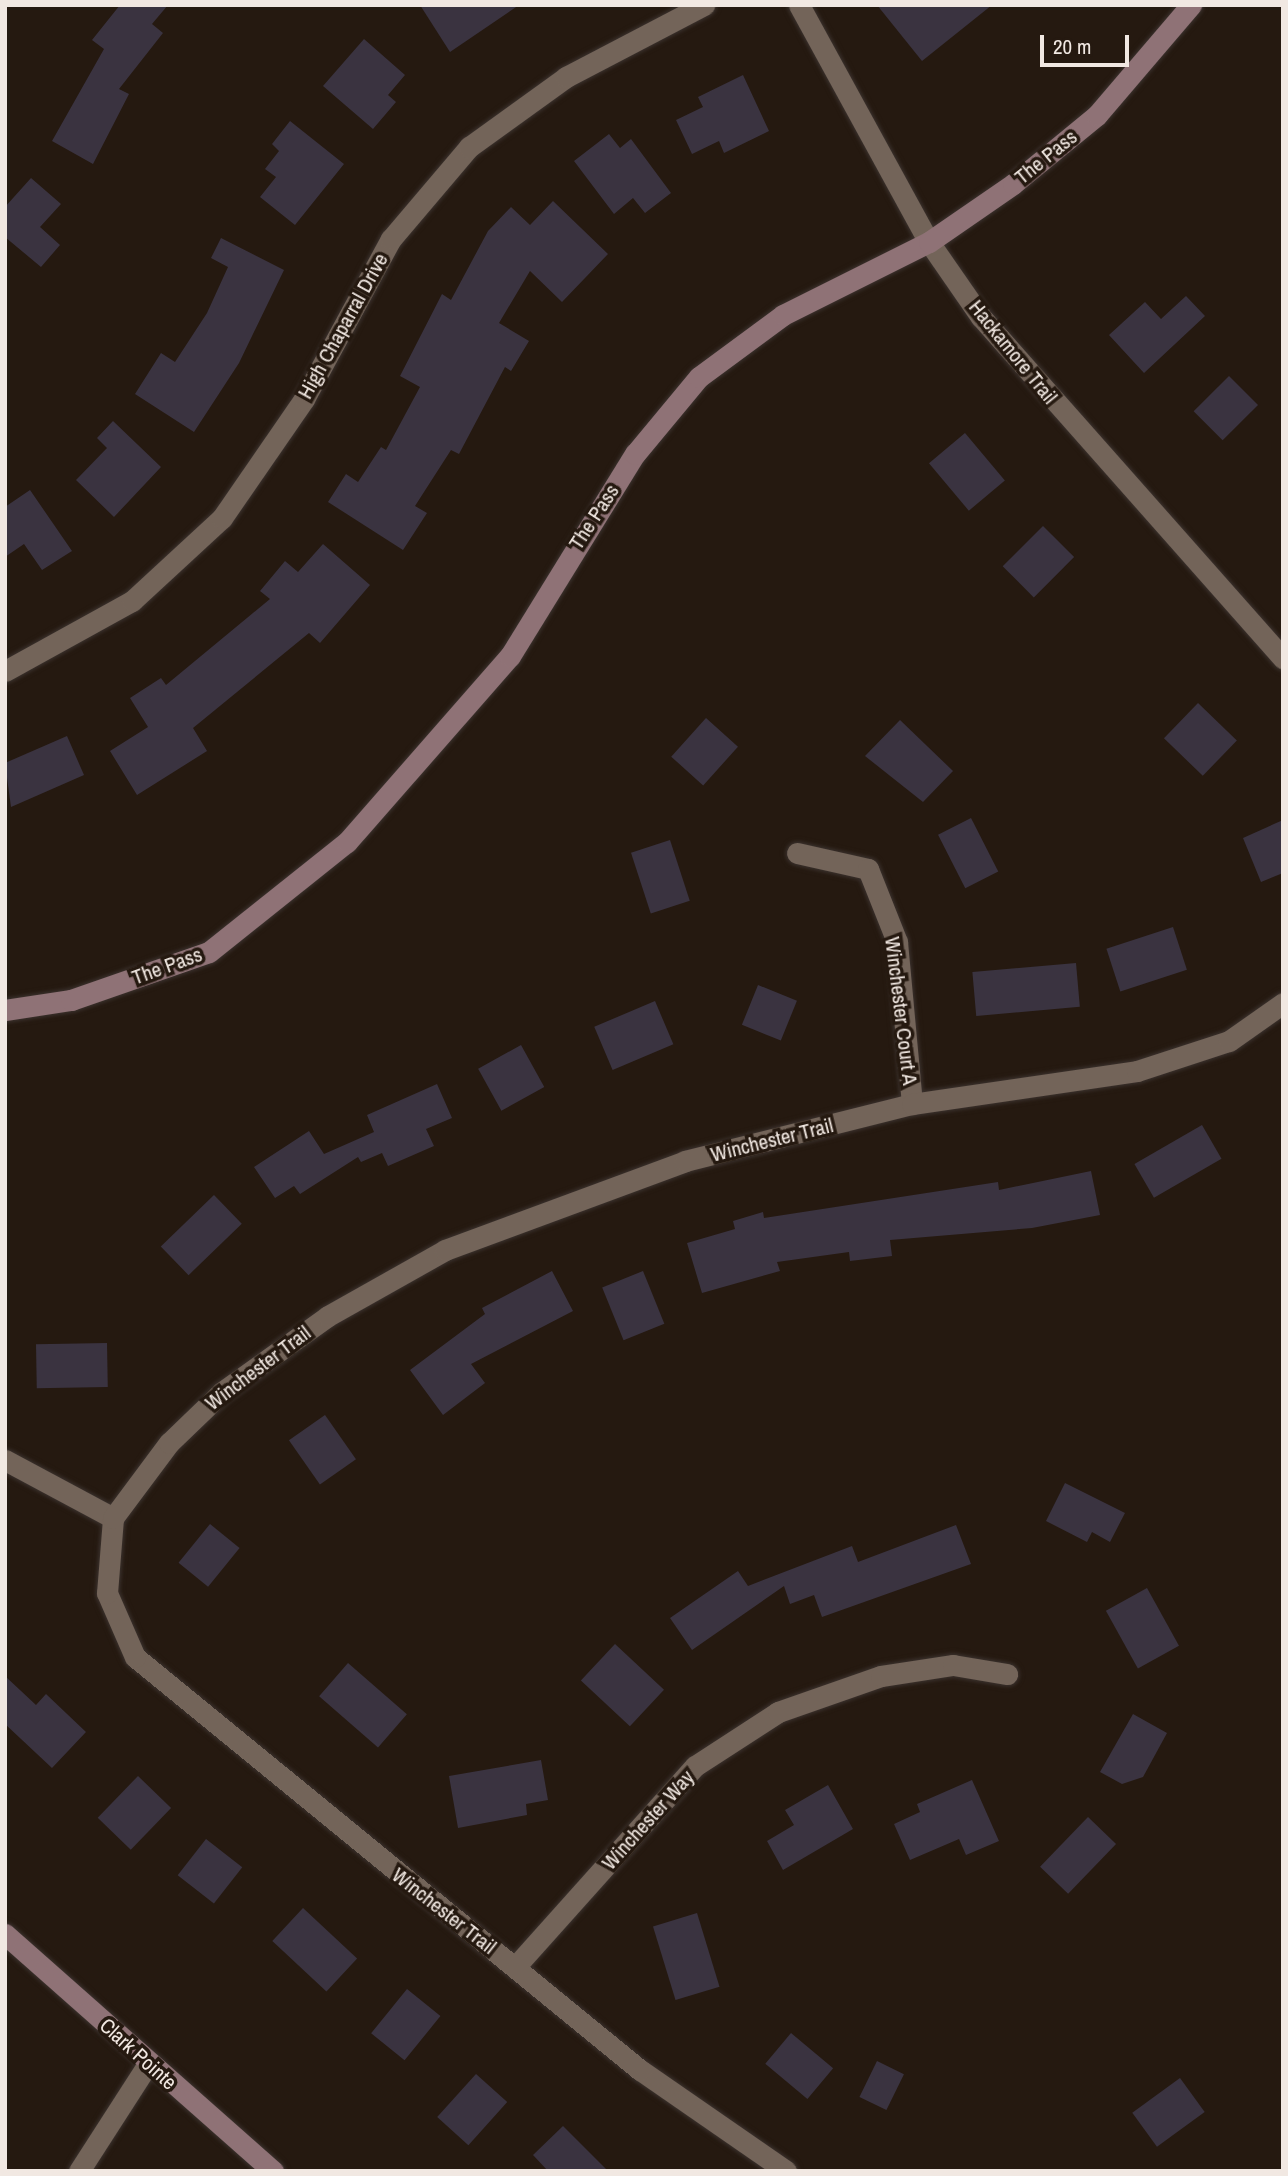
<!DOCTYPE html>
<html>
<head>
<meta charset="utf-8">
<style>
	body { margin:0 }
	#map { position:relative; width:1288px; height:2176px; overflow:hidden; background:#251910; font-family:"Archivo Narrow",sans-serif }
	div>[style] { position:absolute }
	.building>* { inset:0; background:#3a3340; transform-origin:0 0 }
	.roads { filter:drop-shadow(0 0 2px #3b322e) drop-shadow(0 0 2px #3b322e) }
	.street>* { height:21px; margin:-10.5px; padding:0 10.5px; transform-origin:10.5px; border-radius:10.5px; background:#736459 }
	.secondary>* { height:21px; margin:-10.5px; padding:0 10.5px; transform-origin:10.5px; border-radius:10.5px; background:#8f7276 }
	span { translate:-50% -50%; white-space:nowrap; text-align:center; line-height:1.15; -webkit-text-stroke:7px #251910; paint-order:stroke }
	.street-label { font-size:21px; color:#f1e8e2 }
	.frame { position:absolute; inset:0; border:7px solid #f1e8e2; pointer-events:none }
	.scale { position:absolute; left:1040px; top:35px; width:89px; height:32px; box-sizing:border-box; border:4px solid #f1e8e2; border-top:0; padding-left:9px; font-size:21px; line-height:24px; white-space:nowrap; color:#f1e8e2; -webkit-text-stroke:5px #251910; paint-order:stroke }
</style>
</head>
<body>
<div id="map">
	<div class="building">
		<div style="clip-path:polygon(120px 5px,168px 5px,152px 24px,163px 33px,119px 89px,129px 94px,93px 164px,52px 141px,104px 49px,92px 40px)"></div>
		<div style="clip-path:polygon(420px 5px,519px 5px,450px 52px)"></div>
		<div style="clip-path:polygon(877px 5px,992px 5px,922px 61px)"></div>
		<div style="clip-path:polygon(364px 39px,405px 75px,388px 95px,396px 102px,373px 129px,323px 86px)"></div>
		<div style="clip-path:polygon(743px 75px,769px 131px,724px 153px,719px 141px,692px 154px,676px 120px,703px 107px,698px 97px)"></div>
		<div style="clip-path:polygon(290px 121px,344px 164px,295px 225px,260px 197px,276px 177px,265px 169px,279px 151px,272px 144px)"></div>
		<div style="clip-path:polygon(609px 134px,620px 148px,631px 139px,671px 193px,645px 213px,633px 198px,614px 214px,574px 161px)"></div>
		<div style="clip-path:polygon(31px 178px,61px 204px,40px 227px,60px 245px,41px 267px,5px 237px,5px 207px)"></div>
		<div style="clip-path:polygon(553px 201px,608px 254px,562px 302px,530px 271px,499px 323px,529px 341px,511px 371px,505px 367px,459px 454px,451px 450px,415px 506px,427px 513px,403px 550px,328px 502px,346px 474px,358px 482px,381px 447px,386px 450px,420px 387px,400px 376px,442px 294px,451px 300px,488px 231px,511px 207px,530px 225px)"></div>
		<div style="clip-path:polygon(221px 238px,284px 270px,239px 363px,194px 432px,135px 394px,161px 353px,175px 362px,207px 313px,228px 267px,211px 258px)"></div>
		<div style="clip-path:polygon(1186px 296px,1205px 316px,1144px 373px,1109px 335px,1145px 302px,1161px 319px)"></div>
		<div style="left:1229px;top:376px;width:41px;height:50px;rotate:45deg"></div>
		<div style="clip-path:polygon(113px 421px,161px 467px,114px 517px,76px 480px,107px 448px,97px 438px)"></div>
		<div style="left:965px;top:433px;width:62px;height:47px;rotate:50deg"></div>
		<div style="clip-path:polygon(30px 490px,72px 551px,42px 570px,24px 544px,5px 557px,5px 507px)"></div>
		<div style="left:1043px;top:526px;width:44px;height:57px;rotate:45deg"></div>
		<div style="clip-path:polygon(323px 544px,370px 585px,320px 643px,309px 633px,193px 728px,207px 751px,137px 795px,110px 751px,148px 727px,130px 698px,161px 678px,166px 685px,270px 599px,260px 591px,285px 561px,298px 572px)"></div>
		<div style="left:1198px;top:703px;width:54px;height:49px;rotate:44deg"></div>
		<div style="left:706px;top:718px;width:43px;height:52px;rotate:42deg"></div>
		<div style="clip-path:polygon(900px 720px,953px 771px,923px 802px,865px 756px)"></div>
		<div style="clip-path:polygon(67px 736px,84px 775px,11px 807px,5px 763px)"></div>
		<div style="left:971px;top:818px;width:60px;height:37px;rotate:63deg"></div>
		<div style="clip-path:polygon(1283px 820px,1283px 873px,1261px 882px,1243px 838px)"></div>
		<div style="left:670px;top:840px;width:64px;height:41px;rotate:72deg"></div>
		<div style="left:1173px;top:927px;width:45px;height:70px;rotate:72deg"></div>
		<div style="left:1076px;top:963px;width:44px;height:104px;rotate:85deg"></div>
		<div style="left:758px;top:985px;width:42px;height:43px;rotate:22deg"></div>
		<div style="left:655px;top:1001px;width:47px;height:66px;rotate:67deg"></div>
		<div style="left:521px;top:1045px;width:48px;height:49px;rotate:61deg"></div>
		<div style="clip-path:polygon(437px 1084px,452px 1118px,426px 1129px,434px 1146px,388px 1166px,382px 1153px,361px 1162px,358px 1157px,300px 1194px,294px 1186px,275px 1198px,254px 1167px,309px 1131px,324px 1154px,374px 1132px,367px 1115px)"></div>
		<div style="left:1202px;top:1125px;width:39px;height:78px;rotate:60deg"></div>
		<div style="clip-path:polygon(1091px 1171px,1100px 1215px,1032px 1228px,890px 1240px,892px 1256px,850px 1261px,849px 1252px,777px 1262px,780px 1271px,702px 1293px,687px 1243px,735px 1229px,733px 1221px,763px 1212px,764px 1218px,998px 1182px,999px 1190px)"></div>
		<div style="left:214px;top:1195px;width:40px;height:74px;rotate:46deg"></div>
		<div style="clip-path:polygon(552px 1271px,573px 1311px,471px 1364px,485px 1383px,443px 1415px,410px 1370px,485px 1314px,482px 1308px)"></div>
		<div style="left:643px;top:1271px;width:57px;height:44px;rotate:68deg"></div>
		<div style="left:107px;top:1343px;width:44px;height:71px;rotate:89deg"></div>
		<div style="left:325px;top:1415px;width:54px;height:44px;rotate:55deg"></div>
		<div style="clip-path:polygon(1065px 1483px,1125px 1513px,1110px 1542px,1092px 1532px,1087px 1542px,1046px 1521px)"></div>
		<div style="left:210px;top:1524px;width:38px;height:50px;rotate:39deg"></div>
		<div style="clip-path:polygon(956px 1525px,971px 1564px,822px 1617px,814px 1595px,790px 1604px,784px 1586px,692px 1650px,670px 1618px,738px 1571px,748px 1586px,852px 1546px,858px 1562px)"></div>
		<div style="left:1147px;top:1588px;width:66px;height:47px;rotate:61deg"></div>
		<div style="left:615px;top:1644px;width:67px;height:50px;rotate:43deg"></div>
		<div style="left:348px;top:1663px;width:78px;height:44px;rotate:41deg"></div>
		<div style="clip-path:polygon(5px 1676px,36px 1705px,46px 1694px,86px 1732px,52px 1768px,5px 1724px)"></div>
		<div style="clip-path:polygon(1133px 1714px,1167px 1733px,1143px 1777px,1122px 1784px,1100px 1772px)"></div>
		<div style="clip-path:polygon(541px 1760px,548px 1800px,526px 1804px,527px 1815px,458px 1828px,449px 1776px)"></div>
		<div style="left:138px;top:1776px;width:46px;height:58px;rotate:44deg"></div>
		<div style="clip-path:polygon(972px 1780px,999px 1841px,966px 1855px,959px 1839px,910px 1860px,894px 1824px,920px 1812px,917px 1804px)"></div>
		<div style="clip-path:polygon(828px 1785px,853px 1829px,783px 1870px,767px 1841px,794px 1825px,785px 1810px)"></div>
		<div style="left:1088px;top:1817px;width:39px;height:69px;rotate:44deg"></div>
		<div style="left:206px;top:1839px;width:46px;height:46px;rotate:38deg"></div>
		<div style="left:303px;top:1908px;width:74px;height:45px;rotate:43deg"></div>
		<div style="left:697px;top:1913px;width:77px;height:46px;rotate:73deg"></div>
		<div style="left:407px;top:1989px;width:43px;height:57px;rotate:39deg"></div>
		<div style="left:791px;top:2033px;width:55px;height:40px;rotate:40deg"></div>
		<div style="left:877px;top:2061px;width:30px;height:40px;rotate:26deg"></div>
		<div style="left:476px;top:2074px;width:42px;height:58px;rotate:42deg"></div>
		<div style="left:1180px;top:2078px;width:42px;height:59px;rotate:54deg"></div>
		<div style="clip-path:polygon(563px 2126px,608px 2171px,548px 2171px,533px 2155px)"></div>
	</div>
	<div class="roads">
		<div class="street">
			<div style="left:799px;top:5px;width:270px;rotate:61.3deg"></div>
			<div style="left:929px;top:242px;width:91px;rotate:55.3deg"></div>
			<div style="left:981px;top:317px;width:456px;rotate:48.5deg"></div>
			<div style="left:5px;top:671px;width:145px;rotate:-28.9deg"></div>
			<div style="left:132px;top:601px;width:122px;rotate:-42.7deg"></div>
			<div style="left:222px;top:518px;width:145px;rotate:-55.4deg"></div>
			<div style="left:304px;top:399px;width:182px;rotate:-61.5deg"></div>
			<div style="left:391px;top:239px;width:121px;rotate:-49.7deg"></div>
			<div style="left:469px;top:147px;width:120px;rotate:-35.8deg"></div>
			<div style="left:566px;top:77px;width:156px;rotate:-27.6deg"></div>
			<div style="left:797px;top:853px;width:73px;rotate:12.7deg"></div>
			<div style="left:868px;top:869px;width:79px;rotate:68.3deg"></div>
			<div style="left:897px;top:942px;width:163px;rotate:84.7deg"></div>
			<div style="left:5px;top:1460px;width:123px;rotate:28.2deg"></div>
			<div style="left:516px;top:1966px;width:268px;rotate:-48.2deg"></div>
			<div style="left:695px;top:1766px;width:99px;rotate:-33deg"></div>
			<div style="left:778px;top:1712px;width:109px;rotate:-19.3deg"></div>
			<div style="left:881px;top:1676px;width:73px;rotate:-8.7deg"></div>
			<div style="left:953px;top:1665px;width:55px;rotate:9.5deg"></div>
			<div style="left:79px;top:2171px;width:127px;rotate:-57.2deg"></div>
			<div style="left:786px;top:2171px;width:178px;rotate:-145.3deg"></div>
			<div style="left:640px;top:2070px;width:652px;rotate:-140.72deg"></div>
			<div style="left:135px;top:1657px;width:70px;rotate:-113.6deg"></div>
			<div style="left:107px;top:1593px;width:75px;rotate:-85.4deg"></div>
			<div style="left:113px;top:1518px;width:94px;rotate:-53.3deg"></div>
			<div style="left:169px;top:1443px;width:74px;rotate:-43.9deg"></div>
			<div style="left:222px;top:1392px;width:130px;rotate:-35.6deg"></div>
			<div style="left:328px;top:1316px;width:134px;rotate:-29.4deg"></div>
			<div style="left:445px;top:1250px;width:256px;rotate:-20.3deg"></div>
			<div style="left:685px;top:1161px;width:234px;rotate:-14.1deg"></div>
			<div style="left:912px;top:1104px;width:227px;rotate:-8.3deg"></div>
			<div style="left:1137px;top:1071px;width:97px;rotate:-18.1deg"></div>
			<div style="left:1229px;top:1041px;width:66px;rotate:-35.1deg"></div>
		</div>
		<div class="secondary">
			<div style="left:5px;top:1010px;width:67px;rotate:-8.6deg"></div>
			<div style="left:71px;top:1000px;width:146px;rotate:-19.2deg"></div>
			<div style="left:209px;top:952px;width:176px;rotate:-38.6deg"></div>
			<div style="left:347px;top:842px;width:247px;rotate:-48.8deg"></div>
			<div style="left:510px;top:656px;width:238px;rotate:-58.3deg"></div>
			<div style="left:635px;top:454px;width:100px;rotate:-50.3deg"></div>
			<div style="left:699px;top:377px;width:104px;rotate:-36.4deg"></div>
			<div style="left:783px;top:315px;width:163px;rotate:-26.6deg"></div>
			<div style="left:929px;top:242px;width:102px;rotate:-34.6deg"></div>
			<div style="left:1013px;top:184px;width:109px;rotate:-39.4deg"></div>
			<div style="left:1097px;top:115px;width:145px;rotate:-49.5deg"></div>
			<div style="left:5px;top:1934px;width:358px;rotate:41.5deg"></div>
		</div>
	</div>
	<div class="street-label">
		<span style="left:1046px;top:157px;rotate:-39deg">The Pass</span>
		<span style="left:343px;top:326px;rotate:-61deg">High Chaparral Drive</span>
		<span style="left:1013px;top:352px;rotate:51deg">Hackamore Trail</span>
		<span style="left:594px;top:517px;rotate:-57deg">The Pass</span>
		<span style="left:167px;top:966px;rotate:-20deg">The Pass</span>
		<span style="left:901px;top:1011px;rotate:83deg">Winchester Court A</span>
		<span style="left:772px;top:1140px;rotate:-14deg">Winchester Trail</span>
		<span style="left:258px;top:1368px;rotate:-37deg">Winchester Trail</span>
		<span style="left:648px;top:1820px;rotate:-48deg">Winchester Way</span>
		<span style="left:444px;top:1911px;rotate:38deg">Winchester Trail</span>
		<span style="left:138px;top:2054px;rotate:42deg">Clark Pointe</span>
	</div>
	<div class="frame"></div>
	<div class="scale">20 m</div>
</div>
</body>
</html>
